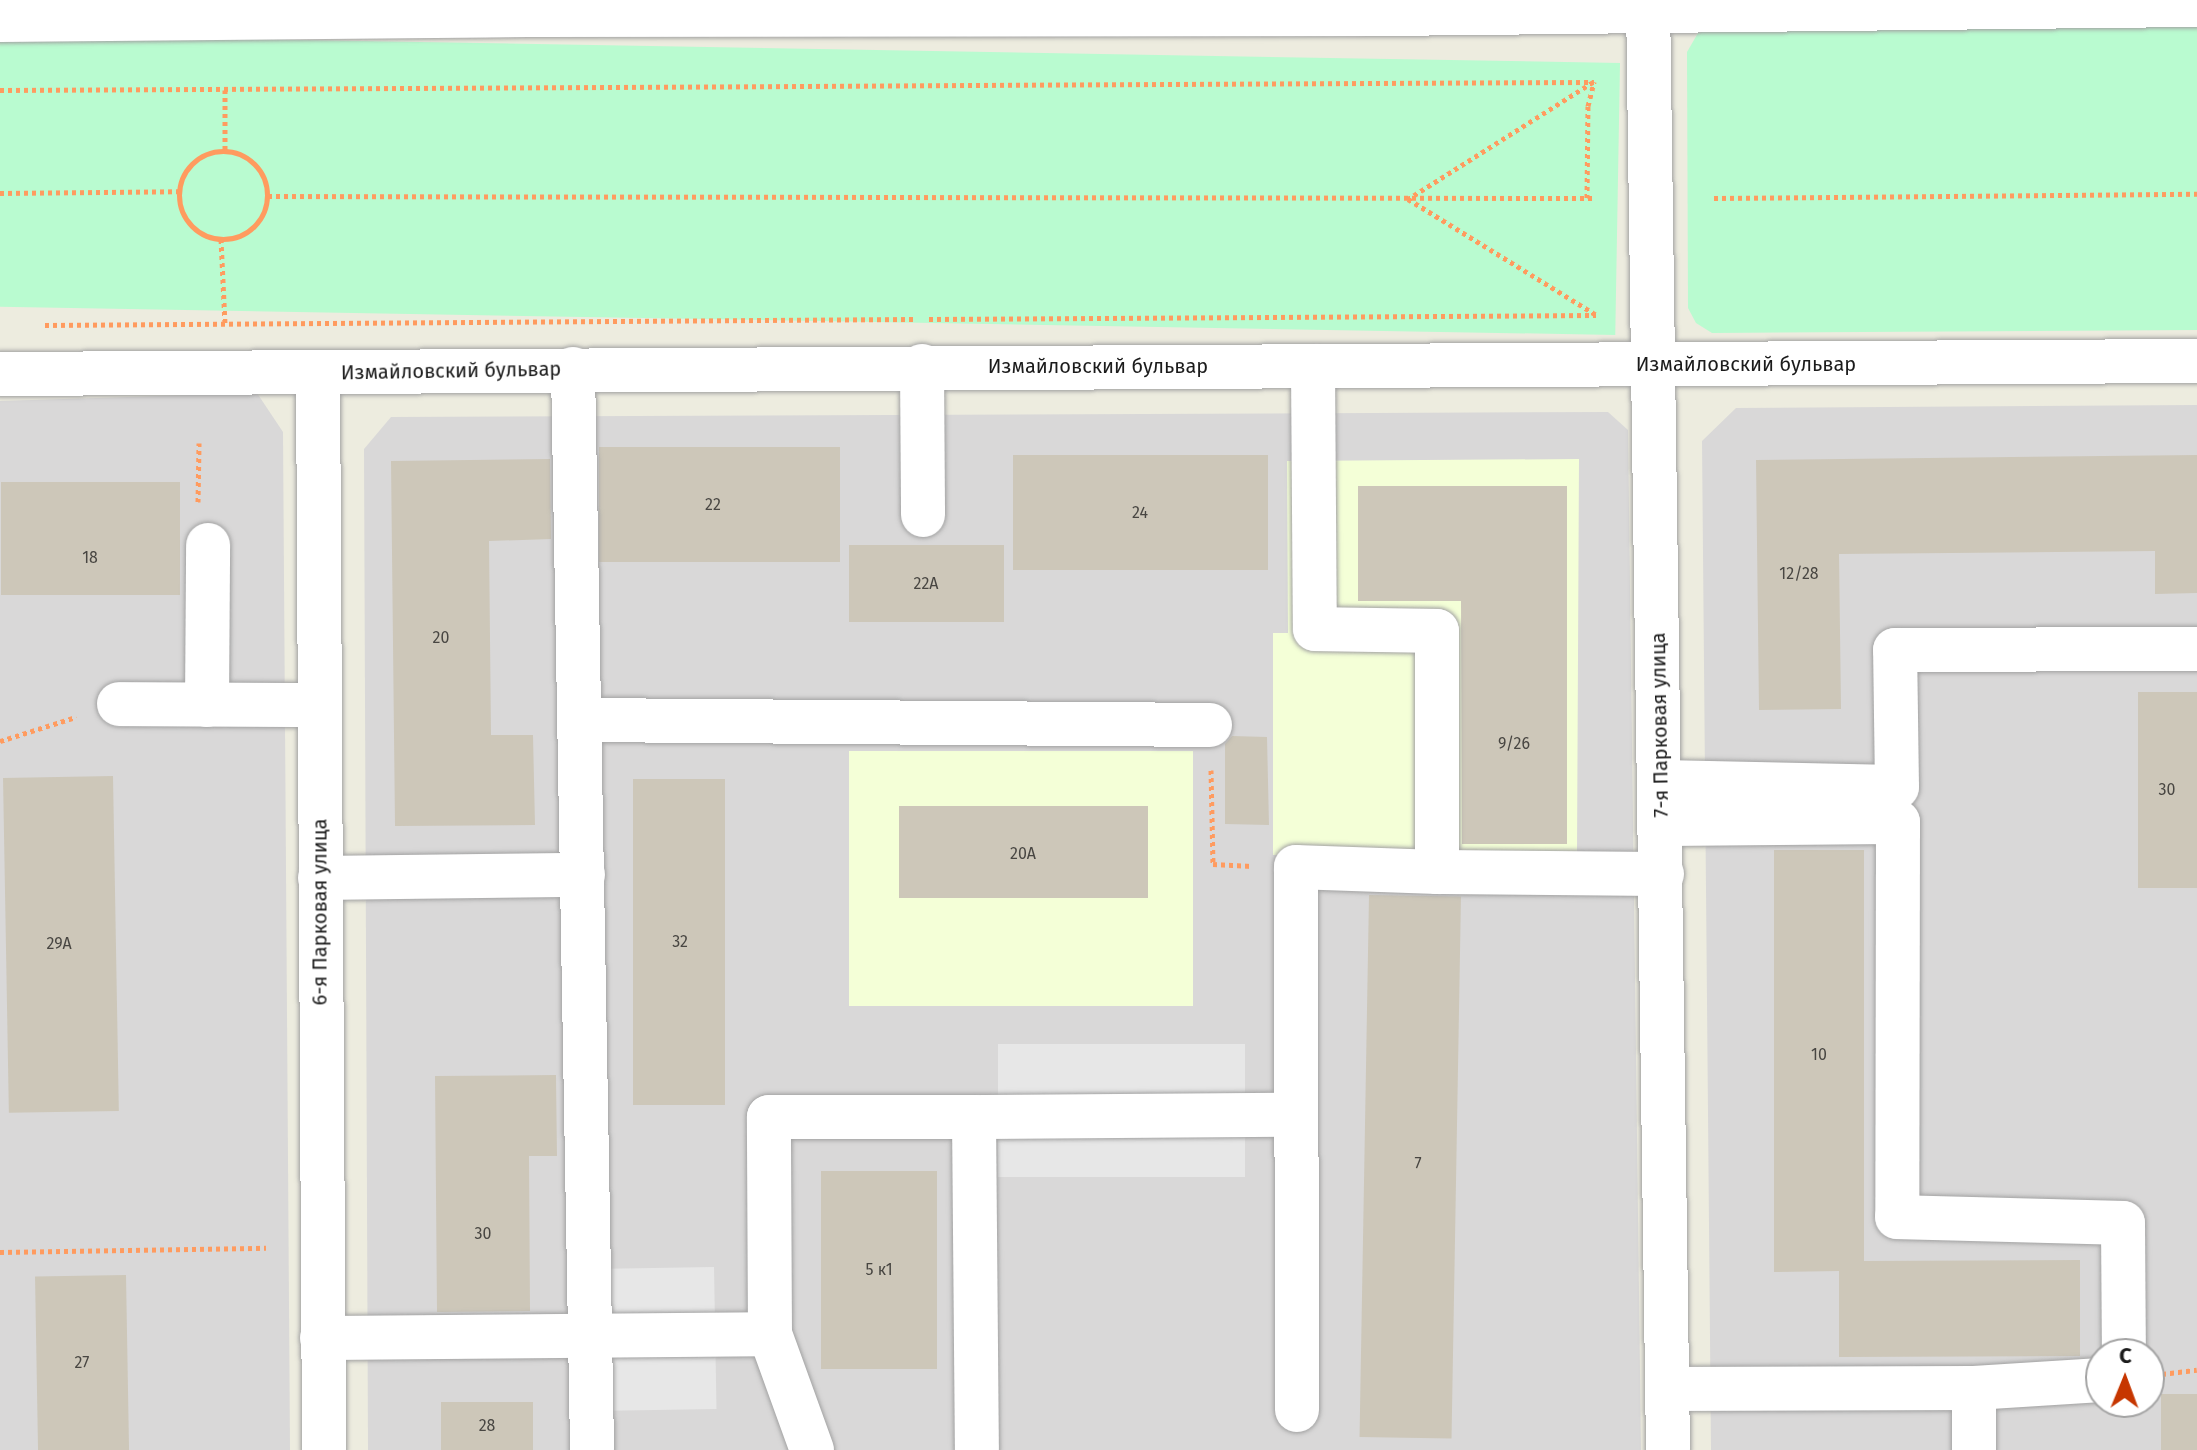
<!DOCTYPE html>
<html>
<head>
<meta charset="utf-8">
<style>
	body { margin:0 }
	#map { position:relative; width:2197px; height:1450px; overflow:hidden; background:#edecdf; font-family:"Fira Sans",sans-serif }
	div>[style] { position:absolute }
	.residential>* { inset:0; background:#d9d8d8 }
	.education>* { inset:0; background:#f4ffd7; transform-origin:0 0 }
	.park>* { inset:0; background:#b9fbd0; transform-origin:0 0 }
	.parking>* { inset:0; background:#e7e7e7; transform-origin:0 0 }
	.building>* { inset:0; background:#cdc7b9; transform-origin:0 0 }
	.path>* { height:5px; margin-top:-2.5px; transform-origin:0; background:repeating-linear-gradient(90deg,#ff9b5f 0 4px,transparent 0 8px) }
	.path>.ring { margin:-2.5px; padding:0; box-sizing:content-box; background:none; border:5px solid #ff9b5f; border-radius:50% }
	.roads { filter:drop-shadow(0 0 2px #a2a2a2) drop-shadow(0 0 2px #a2a2a2) }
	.minor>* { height:44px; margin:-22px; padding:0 22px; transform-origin:22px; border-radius:22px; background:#fff }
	span { translate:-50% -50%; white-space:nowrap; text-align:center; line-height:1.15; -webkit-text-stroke:6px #fff; paint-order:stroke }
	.number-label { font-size:16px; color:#484642 }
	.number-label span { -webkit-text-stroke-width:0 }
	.street-label { font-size:20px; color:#1b1b1b }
	.north { position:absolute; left:2085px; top:1338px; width:80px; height:80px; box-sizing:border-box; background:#fff; border:2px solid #a4a4a4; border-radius:50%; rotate:1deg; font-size:22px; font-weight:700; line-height:32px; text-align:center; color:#1b1b1b }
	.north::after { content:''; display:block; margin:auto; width:28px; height:36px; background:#c63600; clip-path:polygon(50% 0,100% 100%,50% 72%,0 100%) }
</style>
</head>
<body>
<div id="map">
	<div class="residential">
		<div style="clip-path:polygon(257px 393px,283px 432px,290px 1450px,0 1450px,0 401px)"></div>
		<div style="clip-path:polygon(evenodd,2197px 405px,2197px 1450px,1711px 1450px,1702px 441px,1736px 408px,2197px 405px,2101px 1354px,2149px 1354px,2149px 1402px,2101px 1402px,2101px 1354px)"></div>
		<div style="clip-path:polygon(1608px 412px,1628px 430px,1641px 1450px,368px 1450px,364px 449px,391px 417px)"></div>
	</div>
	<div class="education">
		<div style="clip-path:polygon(1579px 459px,1577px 854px,1273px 855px,1273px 633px,1288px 633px,1287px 461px)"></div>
		<div style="left:1193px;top:751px;width:255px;height:344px;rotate:90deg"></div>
	</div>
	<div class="park">
		<div style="clip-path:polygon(2197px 22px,2197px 330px,1712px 333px,1696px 323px,1688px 308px,1687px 52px,1698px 33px,1724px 26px)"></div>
		<div style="left:1620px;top:63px;width:272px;height:1620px;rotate:91deg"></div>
	</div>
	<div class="parking">
		<div style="left:1245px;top:1044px;width:133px;height:247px;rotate:90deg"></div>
		<div style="left:714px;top:1267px;width:142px;height:107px;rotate:89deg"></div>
	</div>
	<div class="building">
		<div style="left:599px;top:447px;width:241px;height:115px"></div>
		<div style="left:1013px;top:455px;width:255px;height:115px"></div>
		<div style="clip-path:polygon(2197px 455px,2197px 593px,2155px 594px,2155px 551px,1839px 554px,1841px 709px,1759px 710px,1756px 460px)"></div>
		<div style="clip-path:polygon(550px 459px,551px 539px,489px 541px,491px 735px,533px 735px,535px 825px,395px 826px,391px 461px)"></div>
		<div style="left:1px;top:482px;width:179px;height:113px"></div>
		<div style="clip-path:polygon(1358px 486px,1567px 486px,1567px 844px,1462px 844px,1461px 601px,1358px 601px)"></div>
		<div style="left:849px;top:545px;width:155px;height:77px"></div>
		<div style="left:2138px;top:692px;width:59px;height:196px"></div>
		<div style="clip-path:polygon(1232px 736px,1267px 737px,1269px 825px,1225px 824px,1225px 744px)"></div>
		<div style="left:113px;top:776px;width:335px;height:110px;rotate:89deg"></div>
		<div style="left:633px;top:779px;width:92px;height:326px"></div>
		<div style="left:1148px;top:806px;width:92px;height:249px;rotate:90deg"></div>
		<div style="clip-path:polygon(1774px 850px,1864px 850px,1864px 1261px,2080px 1260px,2080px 1356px,1839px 1357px,1839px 1271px,1774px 1272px)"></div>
		<div style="left:1369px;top:895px;width:92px;height:542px;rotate:1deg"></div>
		<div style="clip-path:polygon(556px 1075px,557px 1156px,529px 1156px,530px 1311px,437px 1312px,435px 1076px)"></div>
		<div style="left:821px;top:1171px;width:116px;height:198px"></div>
		<div style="left:126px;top:1275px;width:175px;height:91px;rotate:89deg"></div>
		<div style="left:2197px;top:1394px;width:56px;height:36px;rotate:90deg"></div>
		<div style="left:441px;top:1402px;width:92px;height:48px"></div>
	</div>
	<div class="path">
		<div style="left:1593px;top:82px;width:219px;rotate:147.7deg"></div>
		<div style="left:1408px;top:199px;width:220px;rotate:31.6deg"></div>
		<div style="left:0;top:90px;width:1594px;rotate:-0.29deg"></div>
		<div style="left:225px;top:90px;width:60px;rotate:90deg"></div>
		<div class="ring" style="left:179px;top:151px;width:83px;height:83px"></div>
		<div style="left:0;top:193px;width:179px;rotate:-0.6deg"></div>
		<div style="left:268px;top:196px;width:1327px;rotate:0.09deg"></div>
		<div style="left:1587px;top:198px;width:92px;rotate:-89.4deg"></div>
		<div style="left:1588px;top:106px;width:25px;rotate:-76deg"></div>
		<div style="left:1714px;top:198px;width:483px;rotate:-0.5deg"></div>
		<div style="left:221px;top:239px;width:84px;rotate:87.3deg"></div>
		<div style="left:929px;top:319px;width:667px;rotate:-0.34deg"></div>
		<div style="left:45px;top:325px;width:870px;rotate:-0.4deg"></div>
		<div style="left:198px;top:502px;width:59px;rotate:-89deg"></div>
		<div style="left:0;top:741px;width:80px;rotate:-17.5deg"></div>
		<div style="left:1211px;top:770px;width:94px;rotate:88.8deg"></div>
		<div style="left:1213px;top:864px;width:39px;rotate:3deg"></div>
		<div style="left:0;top:1252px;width:266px;rotate:-0.9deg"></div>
		<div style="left:2162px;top:1374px;width:35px;rotate:-7deg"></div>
	</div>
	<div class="roads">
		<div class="minor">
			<div style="left:1648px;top:0;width:1450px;rotate:89.21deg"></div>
			<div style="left:0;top:20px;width:527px;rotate:-0.54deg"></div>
			<div style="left:527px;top:15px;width:858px;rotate:-0.07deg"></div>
			<div style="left:1385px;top:14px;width:812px;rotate:-0.64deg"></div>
			<div style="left:922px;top:366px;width:149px;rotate:89.6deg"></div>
			<div style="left:1313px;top:366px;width:263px;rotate:89.6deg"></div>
			<div style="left:1315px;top:629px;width:122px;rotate:0.9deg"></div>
			<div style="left:1437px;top:631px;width:241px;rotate:90deg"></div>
			<div style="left:1437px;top:872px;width:225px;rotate:0.5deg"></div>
			<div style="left:573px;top:369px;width:1081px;rotate:88.99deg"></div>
			<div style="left:318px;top:373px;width:1077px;rotate:89.68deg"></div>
			<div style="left:0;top:374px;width:2197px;rotate:-0.34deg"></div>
			<div style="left:119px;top:704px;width:199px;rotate:0.3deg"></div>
			<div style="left:207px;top:705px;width:160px;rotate:-89.6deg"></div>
			<div style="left:580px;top:720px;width:630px;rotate:0.45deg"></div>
			<div style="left:1661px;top:782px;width:236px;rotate:1.2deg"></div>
			<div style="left:1897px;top:787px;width:137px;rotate:-90.8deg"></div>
			<div style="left:1895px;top:650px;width:302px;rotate:-0.2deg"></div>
			<div style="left:1661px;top:824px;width:237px;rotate:-0.5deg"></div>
			<div style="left:1898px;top:822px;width:395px;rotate:90.1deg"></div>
			<div style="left:1897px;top:1217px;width:226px;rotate:1.5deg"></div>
			<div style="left:2123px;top:1223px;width:131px;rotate:89.6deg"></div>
			<div style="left:320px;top:878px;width:263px;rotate:-0.7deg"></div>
			<div style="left:974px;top:1117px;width:322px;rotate:-0.4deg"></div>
			<div style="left:322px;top:1338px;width:448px;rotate:-0.5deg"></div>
			<div style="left:1974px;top:1388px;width:62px;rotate:90deg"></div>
			<div style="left:1667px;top:1389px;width:307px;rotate:-0.2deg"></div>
			<div style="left:1974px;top:1388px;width:127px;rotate:-3.6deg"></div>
			<div style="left:1297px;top:1410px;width:543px;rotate:-90.11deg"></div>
			<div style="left:1296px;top:867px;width:141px;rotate:2deg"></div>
			<div style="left:812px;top:1450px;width:123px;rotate:-109.9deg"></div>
			<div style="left:770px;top:1334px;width:217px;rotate:-90.3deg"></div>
			<div style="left:769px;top:1117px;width:205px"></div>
			<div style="left:974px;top:1117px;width:333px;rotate:89.5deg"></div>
		</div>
	</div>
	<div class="number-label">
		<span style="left:713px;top:505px">22</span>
		<span style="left:1140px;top:513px">24</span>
		<span style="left:90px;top:558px">18</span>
		<span style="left:1799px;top:574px">12/28</span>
		<span style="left:926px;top:584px">22А</span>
		<span style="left:441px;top:638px">20</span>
		<span style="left:1514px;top:744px">9/26</span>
		<span style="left:2167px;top:790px">30</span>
		<span style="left:1023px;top:854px">20А</span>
		<span style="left:680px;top:942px">32</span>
		<span style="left:59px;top:944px">29А</span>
		<span style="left:1819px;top:1055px">10</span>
		<span style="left:1418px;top:1164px">7</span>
		<span style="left:483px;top:1234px">30</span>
		<span style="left:879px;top:1270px">5 к1</span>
		<span style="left:82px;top:1363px">27</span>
		<span style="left:487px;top:1426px">28</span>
	</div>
	<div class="street-label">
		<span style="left:1746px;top:364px">Измайловский бульвар</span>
		<span style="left:1098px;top:366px">Измайловский бульвар</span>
		<span style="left:451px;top:371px;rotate:-1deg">Измайловский бульвар</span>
		<span style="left:1660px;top:725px;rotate:-91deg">7-я Парковая улица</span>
		<span style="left:320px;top:912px;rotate:-90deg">6-я Парковая улица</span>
	</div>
	<div class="north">С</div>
</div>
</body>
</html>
